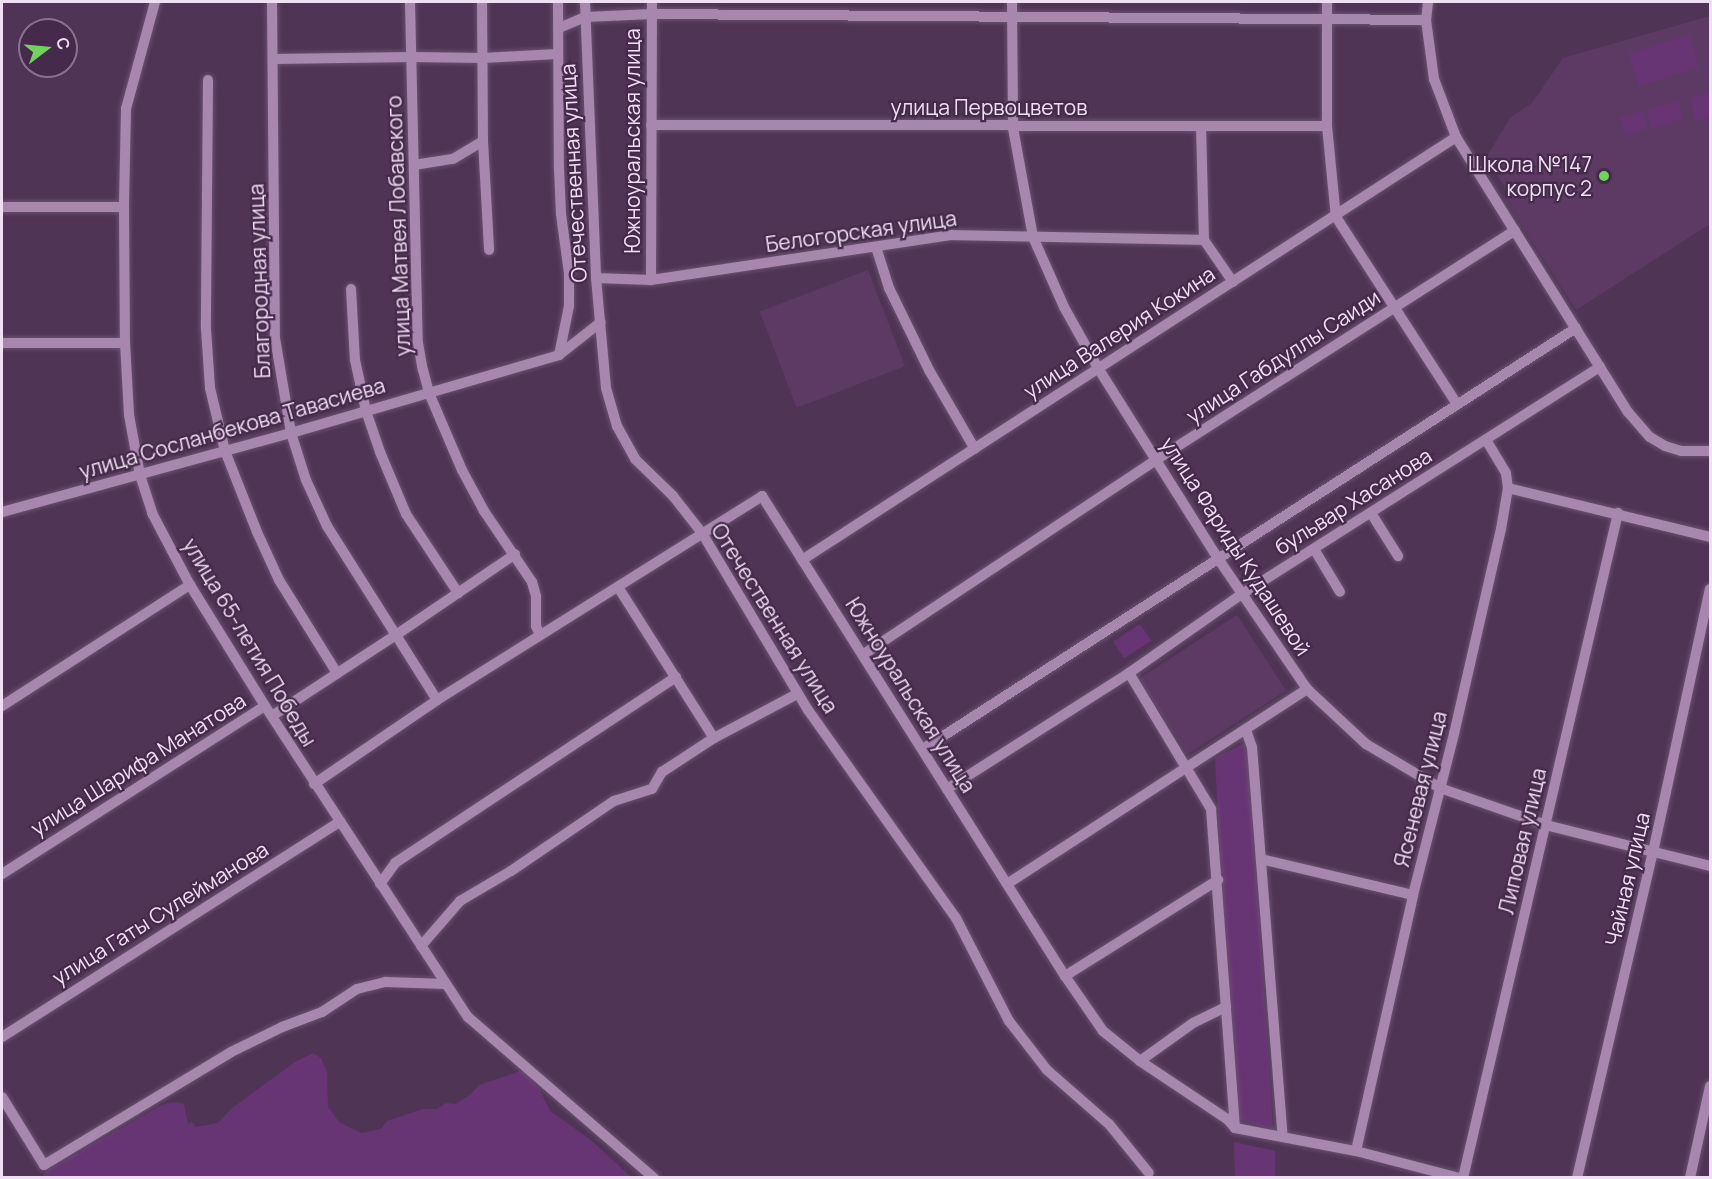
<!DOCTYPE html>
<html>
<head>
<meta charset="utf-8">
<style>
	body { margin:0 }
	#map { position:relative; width:1712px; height:1179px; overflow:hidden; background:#503456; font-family:Manrope,sans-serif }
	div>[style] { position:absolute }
	.built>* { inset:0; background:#5c3a63; transform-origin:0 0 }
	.green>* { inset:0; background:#683574; transform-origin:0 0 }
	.roads { filter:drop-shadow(0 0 2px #69526f) drop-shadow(0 0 2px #69526f) }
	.minor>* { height:10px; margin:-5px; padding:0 5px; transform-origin:5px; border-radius:5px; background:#a887af }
	.dots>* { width:16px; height:16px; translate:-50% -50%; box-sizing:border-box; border:3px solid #452a4b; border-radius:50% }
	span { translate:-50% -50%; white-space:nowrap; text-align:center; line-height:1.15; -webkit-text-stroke:4.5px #452a4b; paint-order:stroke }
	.street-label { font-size:21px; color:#f0dff4 }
	.poi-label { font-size:21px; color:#f0dff4 }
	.right { translate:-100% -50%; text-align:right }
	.frame { position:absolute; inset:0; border:3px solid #f0dff4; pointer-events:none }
	.north { position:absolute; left:18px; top:18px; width:60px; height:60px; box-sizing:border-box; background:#452a4b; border:2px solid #89728f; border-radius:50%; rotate:74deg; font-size:16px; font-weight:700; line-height:24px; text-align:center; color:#f0dff4 }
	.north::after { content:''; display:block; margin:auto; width:21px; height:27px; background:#72d25e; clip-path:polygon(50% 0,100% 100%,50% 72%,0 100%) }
</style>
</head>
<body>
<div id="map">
	<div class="built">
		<div style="clip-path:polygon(1710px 16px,1710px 224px,1576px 310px,1504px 198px,1509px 194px,1486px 157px,1511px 117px,1532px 103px,1563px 58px)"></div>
		<div style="left:868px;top:270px;width:103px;height:116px;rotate:69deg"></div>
		<div style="left:1237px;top:615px;width:90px;height:117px;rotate:57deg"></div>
	</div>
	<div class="green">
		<div style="left:1689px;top:35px;width:34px;height:63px;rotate:73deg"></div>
		<div style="clip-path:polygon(1710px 92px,1710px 117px,1696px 121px,1690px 98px)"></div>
		<div style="left:1678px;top:101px;width:19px;height:33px;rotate:74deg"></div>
		<div style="left:1643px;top:111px;width:18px;height:24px;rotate:74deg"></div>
		<div style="left:1140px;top:624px;width:20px;height:32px;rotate:57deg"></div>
		<div style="clip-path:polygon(1245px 743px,1248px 747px,1273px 1129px,1233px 1118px,1215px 758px)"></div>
		<div style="clip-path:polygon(313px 1053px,321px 1058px,327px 1072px,328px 1107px,339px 1122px,361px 1133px,381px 1129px,387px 1121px,423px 1109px,437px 1109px,446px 1103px,456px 1104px,471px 1094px,479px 1085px,524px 1070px,541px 1092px,550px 1111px,591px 1140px,631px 1177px,41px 1178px,46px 1171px,162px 1105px,174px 1102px,184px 1104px,188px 1124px,192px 1122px,196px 1127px,218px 1123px,231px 1109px,295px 1062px)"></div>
		<div style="clip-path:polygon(1234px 1142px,1275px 1151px,1275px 1177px,1235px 1177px)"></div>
	</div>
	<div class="roads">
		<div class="minor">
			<div style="left:155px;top:2px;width:111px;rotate:105.2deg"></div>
			<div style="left:126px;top:109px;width:98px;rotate:91.2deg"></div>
			<div style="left:124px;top:207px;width:136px;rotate:89.6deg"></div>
			<div style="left:125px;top:343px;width:72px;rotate:86.8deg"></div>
			<div style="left:129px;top:415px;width:61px;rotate:79.6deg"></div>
			<div style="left:140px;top:475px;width:40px;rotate:72deg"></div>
			<div style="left:152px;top:513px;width:81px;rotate:62.2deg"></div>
			<div style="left:190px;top:585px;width:142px;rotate:58.2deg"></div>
			<div style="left:265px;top:706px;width:371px;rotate:56.9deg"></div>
			<div style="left:468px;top:1017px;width:246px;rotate:40.9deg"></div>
			<div style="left:272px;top:2px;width:336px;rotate:89.5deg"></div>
			<div style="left:275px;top:338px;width:96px;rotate:80.4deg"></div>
			<div style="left:291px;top:433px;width:49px;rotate:72.3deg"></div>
			<div style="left:306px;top:480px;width:51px;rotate:65.5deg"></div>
			<div style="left:327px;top:526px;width:206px;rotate:57.7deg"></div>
			<div style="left:410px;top:2px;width:341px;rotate:88.7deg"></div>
			<div style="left:418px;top:343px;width:27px;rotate:80deg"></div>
			<div style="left:423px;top:370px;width:24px;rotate:75deg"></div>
			<div style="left:429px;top:393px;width:84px;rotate:66.8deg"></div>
			<div style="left:462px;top:470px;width:47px;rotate:61.8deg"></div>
			<div style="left:484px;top:511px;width:86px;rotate:55.9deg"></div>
			<div style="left:532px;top:582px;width:15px;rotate:74deg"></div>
			<div style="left:536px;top:596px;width:30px;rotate:90deg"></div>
			<div style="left:536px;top:626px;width:10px;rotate:66deg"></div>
			<div style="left:558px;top:2px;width:166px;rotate:89.7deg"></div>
			<div style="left:559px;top:168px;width:46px;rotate:87.5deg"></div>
			<div style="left:561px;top:214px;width:60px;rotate:82.3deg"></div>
			<div style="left:569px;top:273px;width:33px;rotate:90deg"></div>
			<div style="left:569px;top:306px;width:50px;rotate:101.5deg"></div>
			<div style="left:585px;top:2px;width:276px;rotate:87.7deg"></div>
			<div style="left:596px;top:278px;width:110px;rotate:84.8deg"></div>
			<div style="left:606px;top:388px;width:40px;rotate:74deg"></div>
			<div style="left:617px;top:426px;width:38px;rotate:61deg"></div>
			<div style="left:635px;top:459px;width:53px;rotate:44.2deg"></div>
			<div style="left:673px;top:496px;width:47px;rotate:51.9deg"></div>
			<div style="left:702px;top:533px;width:206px;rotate:59.1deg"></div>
			<div style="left:808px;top:710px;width:255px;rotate:54.6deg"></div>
			<div style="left:956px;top:918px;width:116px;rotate:62.8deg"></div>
			<div style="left:1009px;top:1021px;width:62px;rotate:52.2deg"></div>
			<div style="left:1047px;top:1070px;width:82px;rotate:41.1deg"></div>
			<div style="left:1109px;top:1124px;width:63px;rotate:50.8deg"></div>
			<div style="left:1012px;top:2px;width:126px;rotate:89.5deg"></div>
			<div style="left:1013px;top:128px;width:111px;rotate:79.6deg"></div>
			<div style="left:1033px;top:237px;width:77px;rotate:66.1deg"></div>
			<div style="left:1064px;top:307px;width:70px;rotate:60.9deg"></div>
			<div style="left:1098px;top:368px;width:223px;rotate:57.8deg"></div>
			<div style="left:1217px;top:557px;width:160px;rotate:55.7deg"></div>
			<div style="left:1307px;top:689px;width:81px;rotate:43deg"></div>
			<div style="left:1366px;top:744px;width:86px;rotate:30.7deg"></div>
			<div style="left:1440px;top:788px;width:112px;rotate:19.2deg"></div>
			<div style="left:1546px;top:825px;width:169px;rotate:14deg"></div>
			<div style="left:1327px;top:2px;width:124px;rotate:90deg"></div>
			<div style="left:1327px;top:126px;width:91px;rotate:84.4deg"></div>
			<div style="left:1336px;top:217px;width:223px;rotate:57.1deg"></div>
			<div style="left:1428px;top:2px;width:18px;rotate:96deg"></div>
			<div style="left:1426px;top:20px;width:60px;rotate:82.3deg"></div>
			<div style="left:1434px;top:79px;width:62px;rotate:69.2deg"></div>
			<div style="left:1456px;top:137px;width:324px;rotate:58deg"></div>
			<div style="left:1628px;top:412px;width:33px;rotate:49deg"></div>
			<div style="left:1650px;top:437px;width:17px;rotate:31deg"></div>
			<div style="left:1665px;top:446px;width:17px;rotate:17deg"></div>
			<div style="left:1681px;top:451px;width:29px"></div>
			<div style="left:559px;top:28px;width:28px;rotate:-23deg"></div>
			<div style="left:585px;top:17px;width:67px;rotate:-2.6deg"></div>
			<div style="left:652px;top:14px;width:774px;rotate:0.44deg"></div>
			<div style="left:274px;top:59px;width:138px;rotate:-0.8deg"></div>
			<div style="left:412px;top:57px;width:71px;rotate:0.8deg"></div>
			<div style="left:483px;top:58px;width:74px;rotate:-3.1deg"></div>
			<div style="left:208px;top:80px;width:249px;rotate:90.5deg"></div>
			<div style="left:206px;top:329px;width:59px;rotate:86.1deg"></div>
			<div style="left:210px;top:388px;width:65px;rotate:76.6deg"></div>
			<div style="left:225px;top:451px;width:87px;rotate:68.4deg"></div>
			<div style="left:257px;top:532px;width:53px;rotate:65.4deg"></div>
			<div style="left:279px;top:580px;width:110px;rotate:58.1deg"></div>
			<div style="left:651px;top:125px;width:676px;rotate:0.08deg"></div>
			<div style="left:1201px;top:126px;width:114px;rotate:88.5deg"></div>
			<div style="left:1204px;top:240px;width:51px;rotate:55.4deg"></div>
			<div style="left:483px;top:141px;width:109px;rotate:86.8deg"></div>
			<div style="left:414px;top:165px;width:39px;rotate:-9deg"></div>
			<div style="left:453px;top:159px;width:35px;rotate:-31deg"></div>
			<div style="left:483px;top:141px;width:139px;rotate:-90.4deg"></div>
			<div style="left:2px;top:207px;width:122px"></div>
			<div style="left:876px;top:247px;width:43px;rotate:72.4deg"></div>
			<div style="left:889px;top:288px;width:91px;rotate:64deg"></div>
			<div style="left:929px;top:370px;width:91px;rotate:59.8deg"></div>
			<div style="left:596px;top:278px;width:55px;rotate:2.1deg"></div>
			<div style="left:651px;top:280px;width:305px;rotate:-8.5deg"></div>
			<div style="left:953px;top:235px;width:251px;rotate:1.1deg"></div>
			<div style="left:651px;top:280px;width:278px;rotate:-89.8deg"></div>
			<div style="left:351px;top:289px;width:71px;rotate:86.8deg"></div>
			<div style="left:355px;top:360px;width:52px;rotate:77.8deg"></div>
			<div style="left:366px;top:411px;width:43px;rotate:71.1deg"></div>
			<div style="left:380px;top:452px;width:67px;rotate:67.2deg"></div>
			<div style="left:406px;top:514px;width:95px;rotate:56.6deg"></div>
			<div style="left:2px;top:343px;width:123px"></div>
			<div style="left:1508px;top:488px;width:208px;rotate:13.6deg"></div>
			<div style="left:2px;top:512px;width:300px;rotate:-15.3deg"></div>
			<div style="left:291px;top:433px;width:279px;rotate:-16.2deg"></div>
			<div style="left:559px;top:355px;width:53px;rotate:-38.2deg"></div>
			<div style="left:1371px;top:513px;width:51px;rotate:57.9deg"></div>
			<div style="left:1314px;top:549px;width:50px;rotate:58.8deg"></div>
			<div style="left:802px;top:560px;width:779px;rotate:-32.89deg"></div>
			<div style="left:618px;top:587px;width:179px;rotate:57.6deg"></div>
			<div style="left:864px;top:654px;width:351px;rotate:-33.6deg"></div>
			<div style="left:1156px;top:460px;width:426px;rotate:-32.6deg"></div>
			<div style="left:1129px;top:673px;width:159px;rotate:58.9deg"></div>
			<div style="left:1211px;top:809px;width:320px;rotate:85.7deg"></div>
			<div style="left:2px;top:706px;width:224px;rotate:-32.8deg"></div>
			<div style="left:272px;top:716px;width:148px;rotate:-33.2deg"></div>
			<div style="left:396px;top:635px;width:144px;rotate:-34.2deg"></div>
			<div style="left:1246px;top:730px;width:18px;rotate:71deg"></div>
			<div style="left:1252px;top:747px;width:391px;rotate:85.5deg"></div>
			<div style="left:923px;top:749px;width:777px;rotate:-32.81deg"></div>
			<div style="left:314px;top:784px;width:149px;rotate:-34.3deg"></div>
			<div style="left:437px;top:700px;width:384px;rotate:-32.1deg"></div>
			<div style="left:762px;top:496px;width:568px;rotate:57.74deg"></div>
			<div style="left:1065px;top:976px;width:67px;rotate:55.4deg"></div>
			<div style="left:1103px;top:1031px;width:48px;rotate:39deg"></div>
			<div style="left:1140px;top:1061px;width:105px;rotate:33.7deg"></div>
			<div style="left:1227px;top:1119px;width:12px;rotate:48deg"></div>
			<div style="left:1235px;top:1128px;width:123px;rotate:10.8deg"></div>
			<div style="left:1356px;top:1151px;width:107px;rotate:14.6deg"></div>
			<div style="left:947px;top:789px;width:216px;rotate:-32.5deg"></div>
			<div style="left:1129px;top:673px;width:138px;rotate:-35deg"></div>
			<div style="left:1242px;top:594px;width:424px;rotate:-32.4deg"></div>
			<div style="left:1261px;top:859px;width:156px;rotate:13.3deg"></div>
			<div style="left:2px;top:874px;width:312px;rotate:-32.6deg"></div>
			<div style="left:380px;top:884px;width:26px;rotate:-54deg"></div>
			<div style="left:395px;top:863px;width:337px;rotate:-33.5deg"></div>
			<div style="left:1007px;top:884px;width:358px;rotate:-33deg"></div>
			<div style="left:421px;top:946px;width:60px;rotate:-49.1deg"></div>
			<div style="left:460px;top:901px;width:59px;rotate:-30.5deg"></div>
			<div style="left:511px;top:871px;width:125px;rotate:-34.2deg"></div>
			<div style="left:614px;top:801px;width:40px;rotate:-18deg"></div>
			<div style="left:652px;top:789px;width:20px;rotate:-60deg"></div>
			<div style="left:662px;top:772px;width:62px;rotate:-33.2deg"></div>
			<div style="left:714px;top:738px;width:94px;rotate:-27.9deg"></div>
			<div style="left:1065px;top:976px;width:181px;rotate:-32.1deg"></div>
			<div style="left:2px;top:1037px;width:401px;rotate:-32.5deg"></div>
			<div style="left:1140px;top:1061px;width:65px;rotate:-35.6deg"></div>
			<div style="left:1193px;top:1023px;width:37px;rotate:-26deg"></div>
			<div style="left:2px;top:1097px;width:80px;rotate:58.3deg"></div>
			<div style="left:44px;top:1165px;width:218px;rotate:-31.1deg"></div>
			<div style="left:231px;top:1052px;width:57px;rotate:-26.1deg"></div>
			<div style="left:282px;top:1027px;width:43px;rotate:-20.6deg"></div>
			<div style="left:322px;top:1012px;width:42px;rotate:-33.3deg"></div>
			<div style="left:357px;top:989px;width:30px;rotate:-14deg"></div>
			<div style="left:386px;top:982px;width:60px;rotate:1.9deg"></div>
			<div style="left:1356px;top:1151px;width:262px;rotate:-77.4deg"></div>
			<div style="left:1413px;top:895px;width:166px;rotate:-75.7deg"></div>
			<div style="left:1454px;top:734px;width:210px;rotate:-77.1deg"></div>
			<div style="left:1501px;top:529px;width:42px;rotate:-80.3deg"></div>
			<div style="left:1508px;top:488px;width:15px;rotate:-98deg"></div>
			<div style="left:1506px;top:473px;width:39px;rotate:-121deg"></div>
			<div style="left:1463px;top:1178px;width:683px;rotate:-76.88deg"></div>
			<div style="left:1577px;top:1178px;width:335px;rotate:-76.9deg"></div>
			<div style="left:1653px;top:852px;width:269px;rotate:-77.8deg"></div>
			<div style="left:1690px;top:1178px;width:94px;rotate:-77.7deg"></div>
		</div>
	</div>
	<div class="dots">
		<div style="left:1604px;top:176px;background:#72d25e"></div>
	</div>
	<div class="street-label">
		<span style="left:989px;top:107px">улица Первоцветов</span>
		<span style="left:632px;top:141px;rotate:-90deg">Южноуральская улица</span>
		<span style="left:573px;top:173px;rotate:-93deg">Отечественная улица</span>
		<span style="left:398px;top:226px;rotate:-92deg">улица Матвея Лобавского</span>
		<span style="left:861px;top:231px;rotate:-8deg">Белогорская улица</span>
		<span style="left:259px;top:281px;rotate:-92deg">Благородная улица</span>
		<span style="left:1119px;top:332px;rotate:-33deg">улица Валерия Кокина</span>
		<span style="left:1283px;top:356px;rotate:-33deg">улица Габдуллы Саиди</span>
		<span style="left:232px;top:428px;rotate:-16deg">улица Сосланбекова Тавасиева</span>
		<span style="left:1353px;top:501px;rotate:-32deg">бульвар Хасанова</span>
		<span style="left:1236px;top:546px;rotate:57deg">улица Фариды Кудашевой</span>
		<span style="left:775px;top:618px;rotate:58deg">Отечественная улица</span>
		<span style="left:250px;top:642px;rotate:59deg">улица 65-летия Победы</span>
		<span style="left:911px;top:695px;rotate:58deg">Южноуральская улица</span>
		<span style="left:138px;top:764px;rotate:-32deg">улица Шарифа Манатова</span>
		<span style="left:1420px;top:789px;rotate:-76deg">Ясеневая улица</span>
		<span style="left:1522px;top:841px;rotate:-77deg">Липовая улица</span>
		<span style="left:1627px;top:879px;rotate:-77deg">Чайная улица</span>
		<span style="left:160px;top:913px;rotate:-32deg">улица Гаты Сулейманова</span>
	</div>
	<div class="poi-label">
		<span class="right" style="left:1592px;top:176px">Школа №147<br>корпус 2</span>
	</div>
	<div class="frame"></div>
	<div class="north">С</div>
</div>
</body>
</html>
